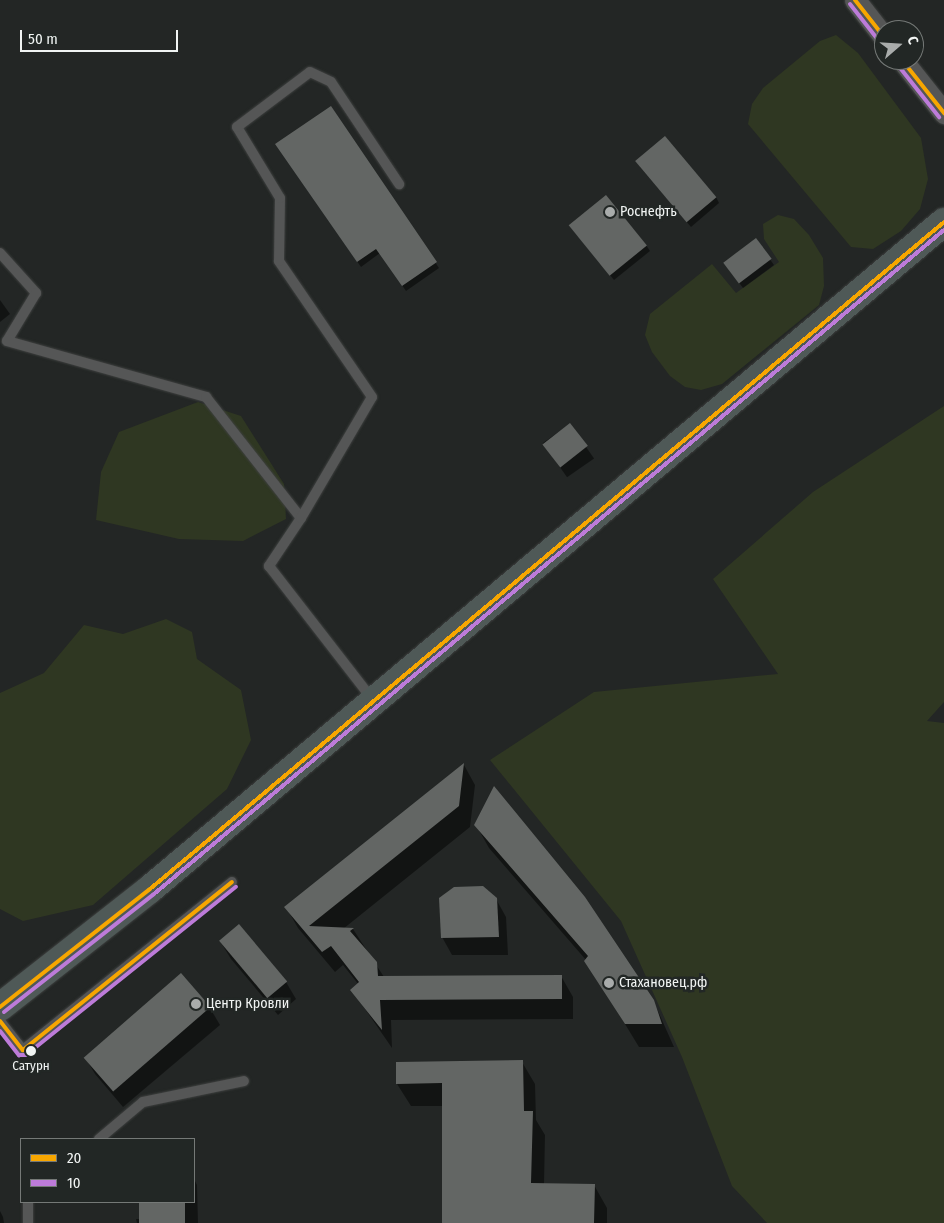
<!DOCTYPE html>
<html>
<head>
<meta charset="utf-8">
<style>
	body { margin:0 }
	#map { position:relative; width:944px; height:1223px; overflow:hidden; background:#232625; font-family:"Fira Sans Condensed",sans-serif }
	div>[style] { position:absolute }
	.green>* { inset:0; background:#2f3722 }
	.shadow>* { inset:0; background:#0007; transform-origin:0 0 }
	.building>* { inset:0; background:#636664; transform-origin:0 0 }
	.roads { filter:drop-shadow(0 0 1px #3e403f) drop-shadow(0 0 1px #3e403f) }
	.lane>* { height:10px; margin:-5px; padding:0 5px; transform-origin:5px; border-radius:5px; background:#555656 }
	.street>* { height:21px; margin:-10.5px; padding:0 10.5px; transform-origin:10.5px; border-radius:10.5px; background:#555656 }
	.primary>* { height:28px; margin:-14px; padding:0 14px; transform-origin:14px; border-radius:14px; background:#4f5957 }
	.bus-1>* { height:4px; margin:-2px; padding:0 2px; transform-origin:2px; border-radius:2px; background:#f7a600 }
	.bus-2>* { height:4px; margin:-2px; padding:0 2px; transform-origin:2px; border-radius:2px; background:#bd7bd9 }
	.dots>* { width:14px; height:14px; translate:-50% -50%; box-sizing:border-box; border:2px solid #222725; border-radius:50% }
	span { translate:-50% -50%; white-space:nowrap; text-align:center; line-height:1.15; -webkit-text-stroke:5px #222725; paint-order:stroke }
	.bus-label { font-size:13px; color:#f1f4f3 }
	.poi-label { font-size:14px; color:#f1f4f3 }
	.left { translate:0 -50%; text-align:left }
	.legend { position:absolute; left:20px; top:1138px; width:175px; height:65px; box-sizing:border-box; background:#222725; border:1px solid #757977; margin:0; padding:6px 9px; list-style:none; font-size:15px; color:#f1f4f3 }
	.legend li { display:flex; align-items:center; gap:10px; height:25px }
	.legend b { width:25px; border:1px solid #757977 }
	.north { position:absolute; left:874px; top:20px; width:50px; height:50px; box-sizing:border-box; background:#222725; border:1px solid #757977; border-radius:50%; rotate:71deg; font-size:14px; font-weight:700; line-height:20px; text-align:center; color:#f1f4f3 }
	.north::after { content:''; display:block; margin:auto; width:18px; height:22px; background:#a9acab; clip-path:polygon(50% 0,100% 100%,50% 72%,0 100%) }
	.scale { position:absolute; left:20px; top:30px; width:158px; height:22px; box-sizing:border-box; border:2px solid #f1f4f3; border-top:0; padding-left:6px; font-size:15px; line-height:18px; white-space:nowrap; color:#f1f4f3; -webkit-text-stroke:4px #222725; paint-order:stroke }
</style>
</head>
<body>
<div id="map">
	<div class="green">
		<div style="clip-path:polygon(836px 35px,858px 53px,921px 138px,928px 179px,920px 209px,901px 231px,873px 249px,851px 247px,748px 124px,752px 104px,763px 88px,820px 41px)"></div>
		<div style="clip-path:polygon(778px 215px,794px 219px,809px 235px,823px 258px,824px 286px,819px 305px,722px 384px,701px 390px,685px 387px,670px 376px,652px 352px,645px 335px,650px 314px,712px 264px,736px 293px,779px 262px,764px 239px,763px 224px)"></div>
		<div style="clip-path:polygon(198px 402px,241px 416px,284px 484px,286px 519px,243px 541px,179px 539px,96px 520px,101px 472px,119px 432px)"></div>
		<div style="clip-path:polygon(944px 406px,944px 702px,927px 721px,944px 723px,944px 1223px,767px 1223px,732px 1186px,682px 1057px,621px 921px,490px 760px,594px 692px,778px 674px,713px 579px,813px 492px)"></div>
		<div style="clip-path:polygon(166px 619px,192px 632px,197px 659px,241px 690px,251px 740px,227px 789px,93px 905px,23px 921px,0 909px,0 693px,44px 673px,84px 625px,123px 634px)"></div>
	</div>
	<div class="shadow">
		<div style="clip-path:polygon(331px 107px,439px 268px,406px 291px,380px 253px,361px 267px,280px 150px)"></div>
		<div style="clip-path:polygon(640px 167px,716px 197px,719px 203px,691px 227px)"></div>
		<div style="clip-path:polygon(570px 226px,646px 245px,650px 251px,614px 280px)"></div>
		<div style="clip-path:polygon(756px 240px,774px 265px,743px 288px,728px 268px)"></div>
		<div style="clip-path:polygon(0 300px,10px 314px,0 322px)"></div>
		<div style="left:570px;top:424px;width:42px;height:33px;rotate:55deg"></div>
		<div style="clip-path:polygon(464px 765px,475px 785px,470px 827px,343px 929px,353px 929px,384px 977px,561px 976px,573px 997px,573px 1019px,391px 1020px,392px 1048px,352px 990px,359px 985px,343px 965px,335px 972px,298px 928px,286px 907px)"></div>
		<div style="clip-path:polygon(476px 825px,653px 1000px,674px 1047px,639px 1047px,586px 960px,489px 848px)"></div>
		<div style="clip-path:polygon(496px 899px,506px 917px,508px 955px,452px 955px,442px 937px)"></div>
		<div style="clip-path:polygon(239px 925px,286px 982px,296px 999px,278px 1015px,231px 959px,220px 941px)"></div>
		<div style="clip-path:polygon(210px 1008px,220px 1025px,123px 1107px,95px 1074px,85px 1057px)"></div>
		<div style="clip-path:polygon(522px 1062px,535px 1084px,536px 1120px,545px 1135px,544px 1184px,594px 1185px,607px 1208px,607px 1223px,443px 1223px,443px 1106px,411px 1106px,397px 1084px)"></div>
		<div style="clip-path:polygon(194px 1179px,197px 1185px,198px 1223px,137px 1223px,136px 1219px,140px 1219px,140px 1202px,194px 1202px)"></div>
		<div style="clip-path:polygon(0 1211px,3px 1217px,4px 1223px,0 1223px)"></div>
	</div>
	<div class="building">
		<div style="clip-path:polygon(331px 106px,437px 262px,402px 286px,376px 249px,357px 262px,275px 144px)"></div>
		<div style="left:665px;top:136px;width:80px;height:39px;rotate:50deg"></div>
		<div style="left:606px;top:195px;width:65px;height:48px;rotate:51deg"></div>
		<div style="left:756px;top:238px;width:26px;height:41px;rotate:53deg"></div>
		<div style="left:570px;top:423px;width:29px;height:35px;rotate:52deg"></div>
		<div style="clip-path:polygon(464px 763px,459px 806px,309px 926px,354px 928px,350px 931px,377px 962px,378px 976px,562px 975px,562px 999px,380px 1000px,382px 1030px,350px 990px,359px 982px,331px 946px,322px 952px,284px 907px)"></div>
		<div style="clip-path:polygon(494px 786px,585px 897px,654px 1000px,662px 1024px,625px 1024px,584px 961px,588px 956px,474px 825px)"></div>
		<div style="clip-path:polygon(483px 886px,497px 898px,499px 937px,441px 938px,439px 898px,454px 887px)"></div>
		<div style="left:239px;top:924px;width:75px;height:26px;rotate:50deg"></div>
		<div style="left:181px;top:973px;width:45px;height:129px;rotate:49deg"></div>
		<div style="clip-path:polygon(523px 1060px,524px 1111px,533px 1111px,531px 1183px,595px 1184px,594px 1223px,442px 1223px,442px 1083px,396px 1084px,396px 1062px)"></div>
		<div style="left:139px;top:1202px;width:46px;height:21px"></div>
	</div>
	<div class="roads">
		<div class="lane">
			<div style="left:0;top:253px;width:54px;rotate:48deg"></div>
			<div style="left:36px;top:293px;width:56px;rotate:121.1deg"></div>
			<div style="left:7px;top:341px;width:207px;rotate:15.7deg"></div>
			<div style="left:206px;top:397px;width:154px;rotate:51.9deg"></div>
			<div style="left:301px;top:518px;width:58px;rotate:123.7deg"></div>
			<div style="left:269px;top:566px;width:168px;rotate:52.2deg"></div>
			<div style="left:301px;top:518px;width:140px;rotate:-59.6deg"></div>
			<div style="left:372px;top:397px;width:165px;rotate:-124.4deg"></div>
			<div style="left:279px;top:261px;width:63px;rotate:-89.1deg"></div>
			<div style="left:280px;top:198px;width:83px;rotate:-121.2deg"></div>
			<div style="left:237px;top:127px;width:91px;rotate:-37deg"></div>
			<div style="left:310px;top:72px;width:23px;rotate:25deg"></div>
			<div style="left:331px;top:82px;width:123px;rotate:56.3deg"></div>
			<div style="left:0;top:1021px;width:37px;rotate:52deg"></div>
			<div style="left:23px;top:1050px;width:268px;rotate:-38.8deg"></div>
			<div style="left:99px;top:1139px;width:57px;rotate:-40.1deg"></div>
			<div style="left:143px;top:1102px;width:103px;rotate:-11.7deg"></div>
			<div style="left:28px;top:1202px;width:21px;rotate:90deg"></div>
		</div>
		<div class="street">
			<div style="left:855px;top:0;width:47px;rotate:51.9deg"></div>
			<div style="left:902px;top:60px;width:68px;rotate:51.6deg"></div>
		</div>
		<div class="primary">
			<div style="left:0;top:1007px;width:191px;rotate:-38.2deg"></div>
			<div style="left:150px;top:889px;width:1037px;rotate:-40.03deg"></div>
		</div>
	</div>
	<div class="bus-1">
		<div style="left:855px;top:0;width:47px;rotate:51.9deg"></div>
		<div style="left:902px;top:60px;width:68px;rotate:51.6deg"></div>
		<div style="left:0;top:1007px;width:191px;rotate:-38.2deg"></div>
		<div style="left:150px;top:889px;width:1037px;rotate:-40.03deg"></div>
		<div style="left:0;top:1021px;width:37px;rotate:52deg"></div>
		<div style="left:23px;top:1050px;width:268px;rotate:-38.8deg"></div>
	</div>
	<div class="bus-2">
		<div style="left:850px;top:4px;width:47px;rotate:51.9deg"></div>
		<div style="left:897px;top:64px;width:68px;rotate:51.6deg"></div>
		<div style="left:4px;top:1012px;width:191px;rotate:-38.2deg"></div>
		<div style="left:154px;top:894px;width:1032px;rotate:-40.05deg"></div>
		<div style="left:0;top:1031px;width:31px;rotate:52deg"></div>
		<div style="left:19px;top:1055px;width:7px"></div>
		<div style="left:26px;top:1055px;width:269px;rotate:-38.7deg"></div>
	</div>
	<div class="dots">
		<div style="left:610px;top:212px;background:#a9acab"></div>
		<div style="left:609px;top:983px;background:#a9acab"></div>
		<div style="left:196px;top:1004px;background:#a9acab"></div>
		<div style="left:31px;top:1051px;background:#f1f4f3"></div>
	</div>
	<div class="bus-label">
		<span style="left:31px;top:1066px">Сатурн</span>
	</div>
	<div class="poi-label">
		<span class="left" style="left:620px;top:212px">Роснефть</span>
		<span class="left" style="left:619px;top:983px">Стахановец.рф</span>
		<span class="left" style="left:206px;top:1004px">Центр Кровли</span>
	</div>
	<ul class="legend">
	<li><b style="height:6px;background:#f7a600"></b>20</li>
	<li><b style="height:6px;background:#bd7bd9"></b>10</li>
	</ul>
	<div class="north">С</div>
	<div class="scale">50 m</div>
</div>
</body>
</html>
